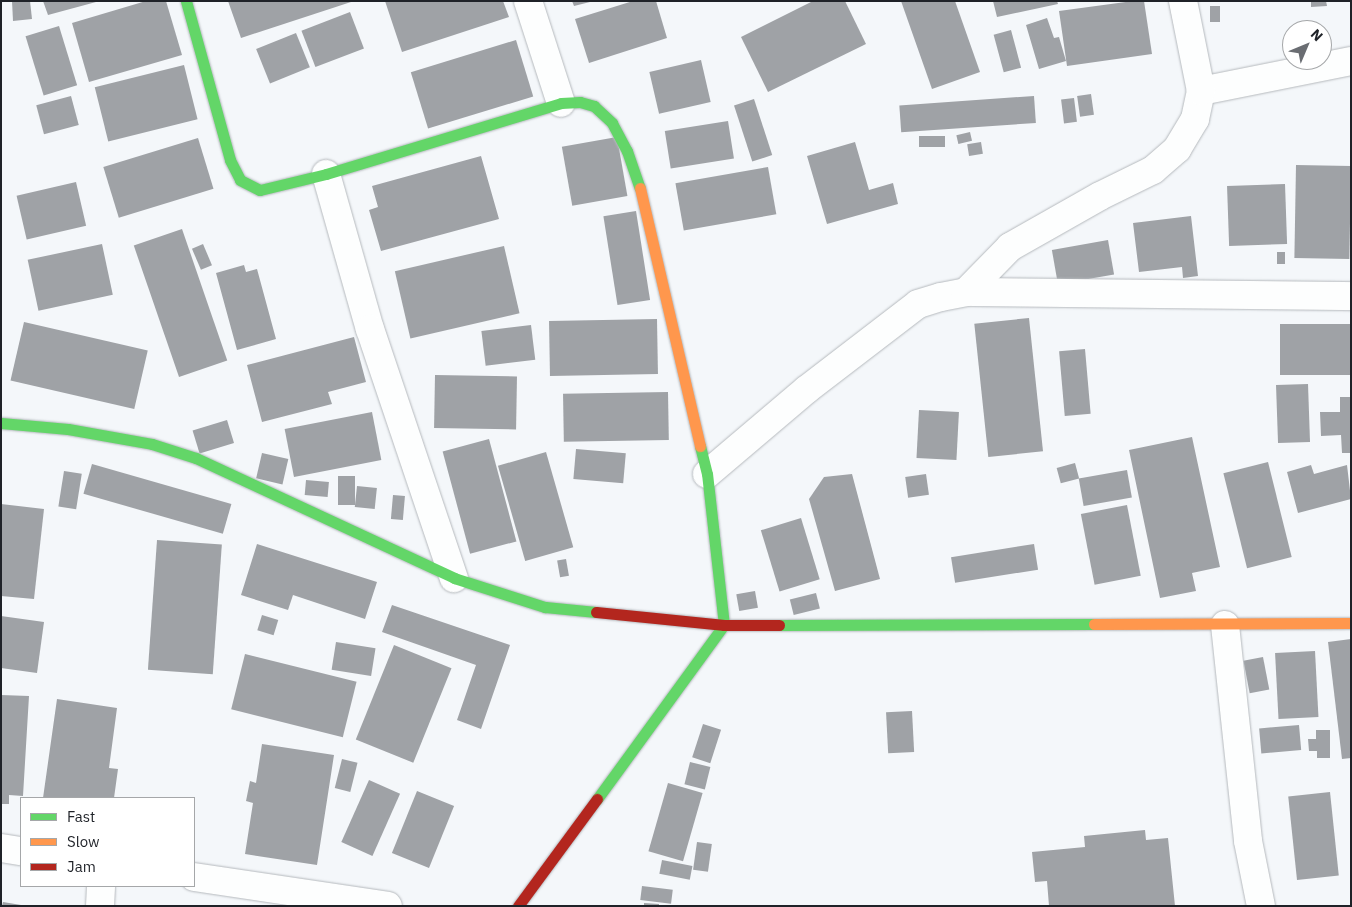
<!DOCTYPE html>
<html>
<head>
<meta charset="utf-8">
<style>
	body { margin:0 }
	#map { position:relative; width:1352px; height:907px; overflow:hidden; background:#f4f7fa; font-family:"IBM Plex Sans",sans-serif }
	div>[style] { position:absolute }
	.building>* { inset:0; background:#9fa2a6; transform-origin:0 0 }
	.roads { filter:drop-shadow(0 0 1px #b5b9bd) drop-shadow(0 0 1px #b5b9bd) }
	.street>* { height:28px; margin:-14px; padding:0 14px; transform-origin:14px; border-radius:14px; background:#fdfefe }
	.fast>* { height:11px; margin:-5.5px; padding:0 5.5px; transform-origin:5.5px; border-radius:5.5px; background:#63d668 }
	.slow>* { height:11px; margin:-5.5px; padding:0 5.5px; transform-origin:5.5px; border-radius:5.5px; background:#ff974d }
	.jam>* { height:11px; margin:-5.5px; padding:0 5.5px; transform-origin:5.5px; border-radius:5.5px; background:#b3261e }
	span { translate:-50% -50%; white-space:nowrap; text-align:center; line-height:1.15; -webkit-text-stroke:5px #fff; paint-order:stroke }
	.frame { position:absolute; inset:0; border:2px solid #1f2228; pointer-events:none }
	.legend { position:absolute; left:20px; top:797px; width:175px; height:90px; box-sizing:border-box; background:#fff; border:1px solid #a5a7a9; margin:0; padding:6px 9px; list-style:none; font-size:15px; color:#1f2228 }
	.legend li { display:flex; align-items:center; gap:10px; height:25px }
	.legend b { width:25px; border:1px solid #a5a7a9 }
	.north { position:absolute; left:1282px; top:20px; width:50px; height:50px; box-sizing:border-box; background:#fff; border:1px solid #a5a7a9; border-radius:50%; rotate:45deg; font-size:14px; font-weight:700; line-height:20px; text-align:center; color:#1f2228 }
	.north::after { content:''; display:block; margin:auto; width:18px; height:22px; background:#6a6d72; clip-path:polygon(50% 0,100% 100%,50% 72%,0 100%) }
</style>
</head>
<body>
<div id="map">
	<div class="building">
		<div style="clip-path:polygon(12px 1px,30px 1px,32px 19px,13px 21px)"></div>
		<div style="clip-path:polygon(43px 1px,96px 1px,96px 2px,48px 15px)"></div>
		<div style="clip-path:polygon(146px 1px,166px 1px,182px 55px,89px 82px,72px 23px)"></div>
		<div style="clip-path:polygon(228px 1px,351px 1px,351px 2px,241px 38px)"></div>
		<div style="clip-path:polygon(385px 1px,503px 1px,509px 17px,402px 52px)"></div>
		<div style="clip-path:polygon(572px 1px,590px 1px,590px 2px,574px 6px)"></div>
		<div style="clip-path:polygon(633px 1px,656px 1px,667px 38px,589px 63px,575px 19px)"></div>
		<div style="clip-path:polygon(813px 1px,845px 1px,866px 44px,768px 92px,741px 37px)"></div>
		<div style="clip-path:polygon(901px 1px,955px 1px,980px 72px,932px 89px)"></div>
		<div style="clip-path:polygon(993px 1px,1057px 1px,1058px 4px,997px 17px)"></div>
		<div style="clip-path:polygon(1133px 1px,1144px 1px,1152px 54px,1067px 66px,1059px 11px)"></div>
		<div style="clip-path:polygon(1311px 1px,1326px 1px,1327px 6px,1311px 7px)"></div>
		<div style="left:1220px;top:6px;width:16px;height:10px;rotate:90deg"></div>
		<div style="left:350px;top:12px;width:39px;height:52px;rotate:69deg"></div>
		<div style="clip-path:polygon(1047px 18px,1054px 38px,1059px 37px,1066px 61px,1039px 69px,1026px 25px)"></div>
		<div style="left:59px;top:26px;width:62px;height:35px;rotate:73deg"></div>
		<div style="left:1011px;top:30px;width:39px;height:18px;rotate:75deg"></div>
		<div style="left:296px;top:33px;width:37px;height:43px;rotate:68deg"></div>
		<div style="left:516px;top:40px;width:59px;height:110px;rotate:73deg"></div>
		<div style="left:701px;top:60px;width:43px;height:53px;rotate:77deg"></div>
		<div style="left:184px;top:65px;width:56px;height:92px;rotate:76deg"></div>
		<div style="left:1091px;top:94px;width:21px;height:14px;rotate:82deg"></div>
		<div style="left:71px;top:96px;width:30px;height:36px;rotate:75deg"></div>
		<div style="left:1034px;top:96px;width:27px;height:135px;rotate:86deg"></div>
		<div style="left:1074px;top:98px;width:24px;height:13px;rotate:83deg"></div>
		<div style="left:754px;top:99px;width:59px;height:21px;rotate:72deg"></div>
		<div style="left:728px;top:121px;width:38px;height:64px;rotate:81deg"></div>
		<div style="left:970px;top:132px;width:9px;height:14px;rotate:77deg"></div>
		<div style="left:945px;top:136px;width:11px;height:26px;rotate:90deg"></div>
		<div style="left:617px;top:137px;width:60px;height:56px;rotate:80deg"></div>
		<div style="left:198px;top:138px;width:53px;height:99px;rotate:73deg"></div>
		<div style="clip-path:polygon(855px 142px,869px 190px,893px 183px,898px 204px,827px 224px,807px 156px)"></div>
		<div style="left:981px;top:142px;width:12px;height:14px;rotate:81deg"></div>
		<div style="clip-path:polygon(481px 156px,499px 219px,381px 251px,369px 210px,378px 207px,372px 186px)"></div>
		<div style="left:1296px;top:165px;width:55px;height:93px;rotate:1deg"></div>
		<div style="left:768px;top:167px;width:48px;height:94px;rotate:80deg"></div>
		<div style="left:76px;top:182px;width:45px;height:61px;rotate:77deg"></div>
		<div style="left:1285px;top:184px;width:60px;height:58px;rotate:88deg"></div>
		<div style="left:636px;top:211px;width:90px;height:33px;rotate:81deg"></div>
		<div style="clip-path:polygon(1191px 216px,1198px 276px,1183px 278px,1182px 267px,1139px 272px,1133px 223px)"></div>
		<div style="left:182px;top:229px;width:139px;height:51px;rotate:71deg"></div>
		<div style="left:1108px;top:240px;width:35px;height:57px;rotate:80deg"></div>
		<div style="left:102px;top:244px;width:52px;height:76px;rotate:78deg"></div>
		<div style="left:203px;top:244px;width:23px;height:12px;rotate:67deg"></div>
		<div style="left:504px;top:246px;width:69px;height:112px;rotate:77deg"></div>
		<div style="left:1277px;top:252px;width:8px;height:12px"></div>
		<div style="clip-path:polygon(244px 265px,246px 272px,257px 269px,276px 339px,237px 350px,216px 273px)"></div>
		<div style="left:1029px;top:318px;width:134px;height:55px;rotate:84deg"></div>
		<div style="left:657px;top:319px;width:55px;height:108px;rotate:89deg"></div>
		<div style="left:24px;top:322px;width:127px;height:60px;rotate:13deg"></div>
		<div style="left:1280px;top:324px;width:71px;height:51px"></div>
		<div style="left:531px;top:325px;width:35px;height:50px;rotate:83deg"></div>
		<div style="clip-path:polygon(354px 337px,366px 382px,328px 392px,332px 404px,262px 422px,247px 365px)"></div>
		<div style="left:1085px;top:349px;width:65px;height:26px;rotate:85deg"></div>
		<div style="left:435px;top:375px;width:82px;height:53px;rotate:1deg"></div>
		<div style="left:1308px;top:384px;width:58px;height:32px;rotate:88deg"></div>
		<div style="left:668px;top:392px;width:48px;height:105px;rotate:89deg"></div>
		<div style="clip-path:polygon(1340px 397px,1351px 397px,1351px 453px,1342px 453px,1341px 435px,1321px 436px,1320px 412px,1340px 412px)"></div>
		<div style="left:919px;top:410px;width:40px;height:48px;rotate:3deg"></div>
		<div style="left:372px;top:412px;width:49px;height:89px;rotate:79deg"></div>
		<div style="left:227px;top:420px;width:24px;height:36px;rotate:73deg"></div>
		<div style="clip-path:polygon(1192px 437px,1220px 567px,1192px 573px,1196px 591px,1160px 598px,1129px 450px)"></div>
		<div style="left:489px;top:439px;width:106px;height:48px;rotate:75deg"></div>
		<div style="left:576px;top:449px;width:50px;height:30px;rotate:5deg"></div>
		<div style="left:546px;top:452px;width:99px;height:50px;rotate:74deg"></div>
		<div style="left:262px;top:453px;width:27px;height:26px;rotate:13deg"></div>
		<div style="left:1268px;top:462px;width:98px;height:46px;rotate:76deg"></div>
		<div style="left:1075px;top:463px;width:16px;height:19px;rotate:75deg"></div>
		<div style="left:92px;top:464px;width:145px;height:31px;rotate:16deg"></div>
		<div style="clip-path:polygon(1311px 465px,1314px 474px,1347px 465px,1351px 499px,1298px 513px,1287px 472px)"></div>
		<div style="left:1127px;top:470px;width:28px;height:49px;rotate:80deg"></div>
		<div style="left:64px;top:471px;width:18px;height:36px;rotate:9deg"></div>
		<div style="clip-path:polygon(852px 474px,880px 579px,835px 591px,809px 499px,824px 477px)"></div>
		<div style="left:926px;top:474px;width:21px;height:21px;rotate:82deg"></div>
		<div style="left:338px;top:476px;width:17px;height:29px"></div>
		<div style="left:306px;top:480px;width:23px;height:15px;rotate:5deg"></div>
		<div style="left:357px;top:486px;width:20px;height:21px;rotate:6deg"></div>
		<div style="left:393px;top:495px;width:12px;height:24px;rotate:5deg"></div>
		<div style="clip-path:polygon(1px 504px,44px 509px,34px 599px,1px 596px)"></div>
		<div style="left:1127px;top:505px;width:72px;height:47px;rotate:79deg"></div>
		<div style="left:801px;top:518px;width:64px;height:42px;rotate:73deg"></div>
		<div style="left:157px;top:540px;width:65px;height:130px;rotate:4deg"></div>
		<div style="clip-path:polygon(257px 544px,377px 582px,365px 619px,293px 595px,288px 610px,241px 595px)"></div>
		<div style="left:1034px;top:544px;width:26px;height:84px;rotate:81deg"></div>
		<div style="left:566px;top:559px;width:17px;height:9px;rotate:80deg"></div>
		<div style="left:755px;top:591px;width:17px;height:19px;rotate:80deg"></div>
		<div style="left:816px;top:593px;width:16px;height:27px;rotate:76deg"></div>
		<div style="clip-path:polygon(392px 605px,510px 645px,481px 729px,457px 720px,476px 665px,382px 632px)"></div>
		<div style="left:262px;top:615px;width:17px;height:16px;rotate:17deg"></div>
		<div style="clip-path:polygon(1px 616px,44px 622px,37px 673px,1px 668px)"></div>
		<div style="clip-path:polygon(1351px 639px,1351px 758px,1342px 759px,1328px 642px)"></div>
		<div style="left:336px;top:642px;width:40px;height:28px;rotate:9deg"></div>
		<div style="left:394px;top:645px;width:62px;height:102px;rotate:22deg"></div>
		<div style="left:1315px;top:651px;width:66px;height:40px;rotate:87deg"></div>
		<div style="left:245px;top:654px;width:115px;height:57px;rotate:14deg"></div>
		<div style="left:1263px;top:657px;width:33px;height:20px;rotate:79deg"></div>
		<div style="clip-path:polygon(1px 695px,29px 696px,23px 796px,9px 795px,9px 804px,1px 804px)"></div>
		<div style="clip-path:polygon(57px 699px,117px 708px,109px 768px,118px 769px,114px 798px,43px 798px)"></div>
		<div style="left:912px;top:711px;width:41px;height:26px;rotate:87deg"></div>
		<div style="left:703px;top:724px;width:19px;height:35px;rotate:18deg"></div>
		<div style="left:1299px;top:725px;width:25px;height:40px;rotate:85deg"></div>
		<div style="clip-path:polygon(1316px 730px,1330px 730px,1330px 758px,1317px 758px,1317px 751px,1309px 751px,1308px 739px,1316px 739px)"></div>
		<div style="clip-path:polygon(262px 744px,334px 755px,317px 865px,245px 854px,253px 803px,246px 801px,250px 781px,256px 783px)"></div>
		<div style="left:342px;top:759px;width:16px;height:30px;rotate:14deg"></div>
		<div style="left:690px;top:762px;width:21px;height:23px;rotate:14deg"></div>
		<div style="left:369px;top:780px;width:34px;height:68px;rotate:24deg"></div>
		<div style="left:668px;top:783px;width:36px;height:71px;rotate:16deg"></div>
		<div style="left:417px;top:791px;width:40px;height:67px;rotate:22deg"></div>
		<div style="left:1330px;top:792px;width:84px;height:42px;rotate:84deg"></div>
		<div style="clip-path:polygon(1145px 830px,1146px 840px,1168px 838px,1175px 906px,1049px 906px,1047px 881px,1035px 882px,1032px 852px,1085px 847px,1084px 836px)"></div>
		<div style="left:697px;top:842px;width:15px;height:28px;rotate:8deg"></div>
		<div style="left:662px;top:860px;width:31px;height:14px;rotate:11deg"></div>
		<div style="left:642px;top:886px;width:31px;height:14px;rotate:7deg"></div>
		<div style="clip-path:polygon(3px 902px,21px 905px,21px 906px,2px 906px)"></div>
		<div style="clip-path:polygon(644px 903px,659px 904px,659px 906px,644px 906px)"></div>
	</div>
	<div class="roads">
		<div class="street">
			<div style="left:528px;top:1px;width:107px;rotate:72.1deg"></div>
			<div style="left:1201px;top:91px;width:153px;rotate:-11.3deg"></div>
			<div style="left:326px;top:174px;width:161px;rotate:74.2deg"></div>
			<div style="left:370px;top:329px;width:263px;rotate:71.4deg"></div>
			<div style="left:966px;top:292px;width:63px;rotate:-45.6deg"></div>
			<div style="left:1010px;top:247px;width:103px;rotate:-29.5deg"></div>
			<div style="left:1100px;top:196px;width:59px;rotate:-26.1deg"></div>
			<div style="left:1153px;top:170px;width:32px;rotate:-41deg"></div>
			<div style="left:1177px;top:149px;width:35px;rotate:-59deg"></div>
			<div style="left:1195px;top:119px;width:29px;rotate:-78deg"></div>
			<div style="left:1201px;top:91px;width:92px;rotate:-101.3deg"></div>
			<div style="left:707px;top:474px;width:130px;rotate:-40.3deg"></div>
			<div style="left:806px;top:390px;width:141px;rotate:-37.5deg"></div>
			<div style="left:918px;top:304px;width:24px;rotate:-17deg"></div>
			<div style="left:941px;top:297px;width:25px;rotate:-11deg"></div>
			<div style="left:966px;top:292px;width:385px;rotate:0.6deg"></div>
			<div style="left:1225px;top:625px;width:217px;rotate:83.9deg"></div>
			<div style="left:1248px;top:841px;width:66px;rotate:78.7deg"></div>
			<div style="left:1px;top:848px;width:20px;rotate:9deg"></div>
			<div style="left:194px;top:877px;width:196px;rotate:8.5deg"></div>
			<div style="left:100px;top:906px;width:20px;rotate:-87deg"></div>
		</div>
		<div class="fast">
			<div style="left:186px;top:1px;width:165px;rotate:74.5deg"></div>
			<div style="left:230px;top:160px;width:22px;rotate:63deg"></div>
			<div style="left:240px;top:180px;width:22px;rotate:27deg"></div>
			<div style="left:260px;top:190px;width:68px;rotate:-13.6deg"></div>
			<div style="left:326px;top:174px;width:245px;rotate:-16.8deg"></div>
			<div style="left:561px;top:103px;width:19px;rotate:-3deg"></div>
			<div style="left:580px;top:102px;width:15px;rotate:16deg"></div>
			<div style="left:594px;top:106px;width:25px;rotate:43deg"></div>
			<div style="left:612px;top:123px;width:32px;rotate:62deg"></div>
			<div style="left:627px;top:151px;width:39px;rotate:71deg"></div>
			<div style="left:1px;top:423px;width:67px;rotate:5.1deg"></div>
			<div style="left:68px;top:429px;width:85px;rotate:10.1deg"></div>
			<div style="left:152px;top:444px;width:46px;rotate:17.7deg"></div>
			<div style="left:196px;top:458px;width:285px;rotate:24.9deg"></div>
			<div style="left:454px;top:578px;width:96px;rotate:17.7deg"></div>
			<div style="left:545px;top:607px;width:51px;rotate:5.6deg"></div>
			<div style="left:779px;top:625px;width:315px;rotate:-0.2deg"></div>
			<div style="left:597px;top:799px;width:215px;rotate:-53.9deg"></div>
			<div style="left:724px;top:625px;width:152px;rotate:-96.4deg"></div>
			<div style="left:707px;top:474px;width:29px;rotate:-104deg"></div>
		</div>
		<div class="slow">
			<div style="left:640px;top:188px;width:265px;rotate:76.9deg"></div>
			<div style="left:1094px;top:624px;width:257px;rotate:-0.2deg"></div>
		</div>
		<div class="jam">
			<div style="left:596px;top:612px;width:129px;rotate:5.8deg"></div>
			<div style="left:724px;top:625px;width:55px"></div>
			<div style="left:518px;top:906px;width:133px;rotate:-53.6deg"></div>
		</div>
	</div>
	<div class="frame"></div>
	<ul class="legend">
	<li><b style="height:6px;background:#63d668"></b>Fast</li>
	<li><b style="height:6px;background:#ff974d"></b>Slow</li>
	<li><b style="height:6px;background:#b3261e"></b>Jam</li>
	</ul>
	<div class="north">N</div>
</div>
</body>
</html>
